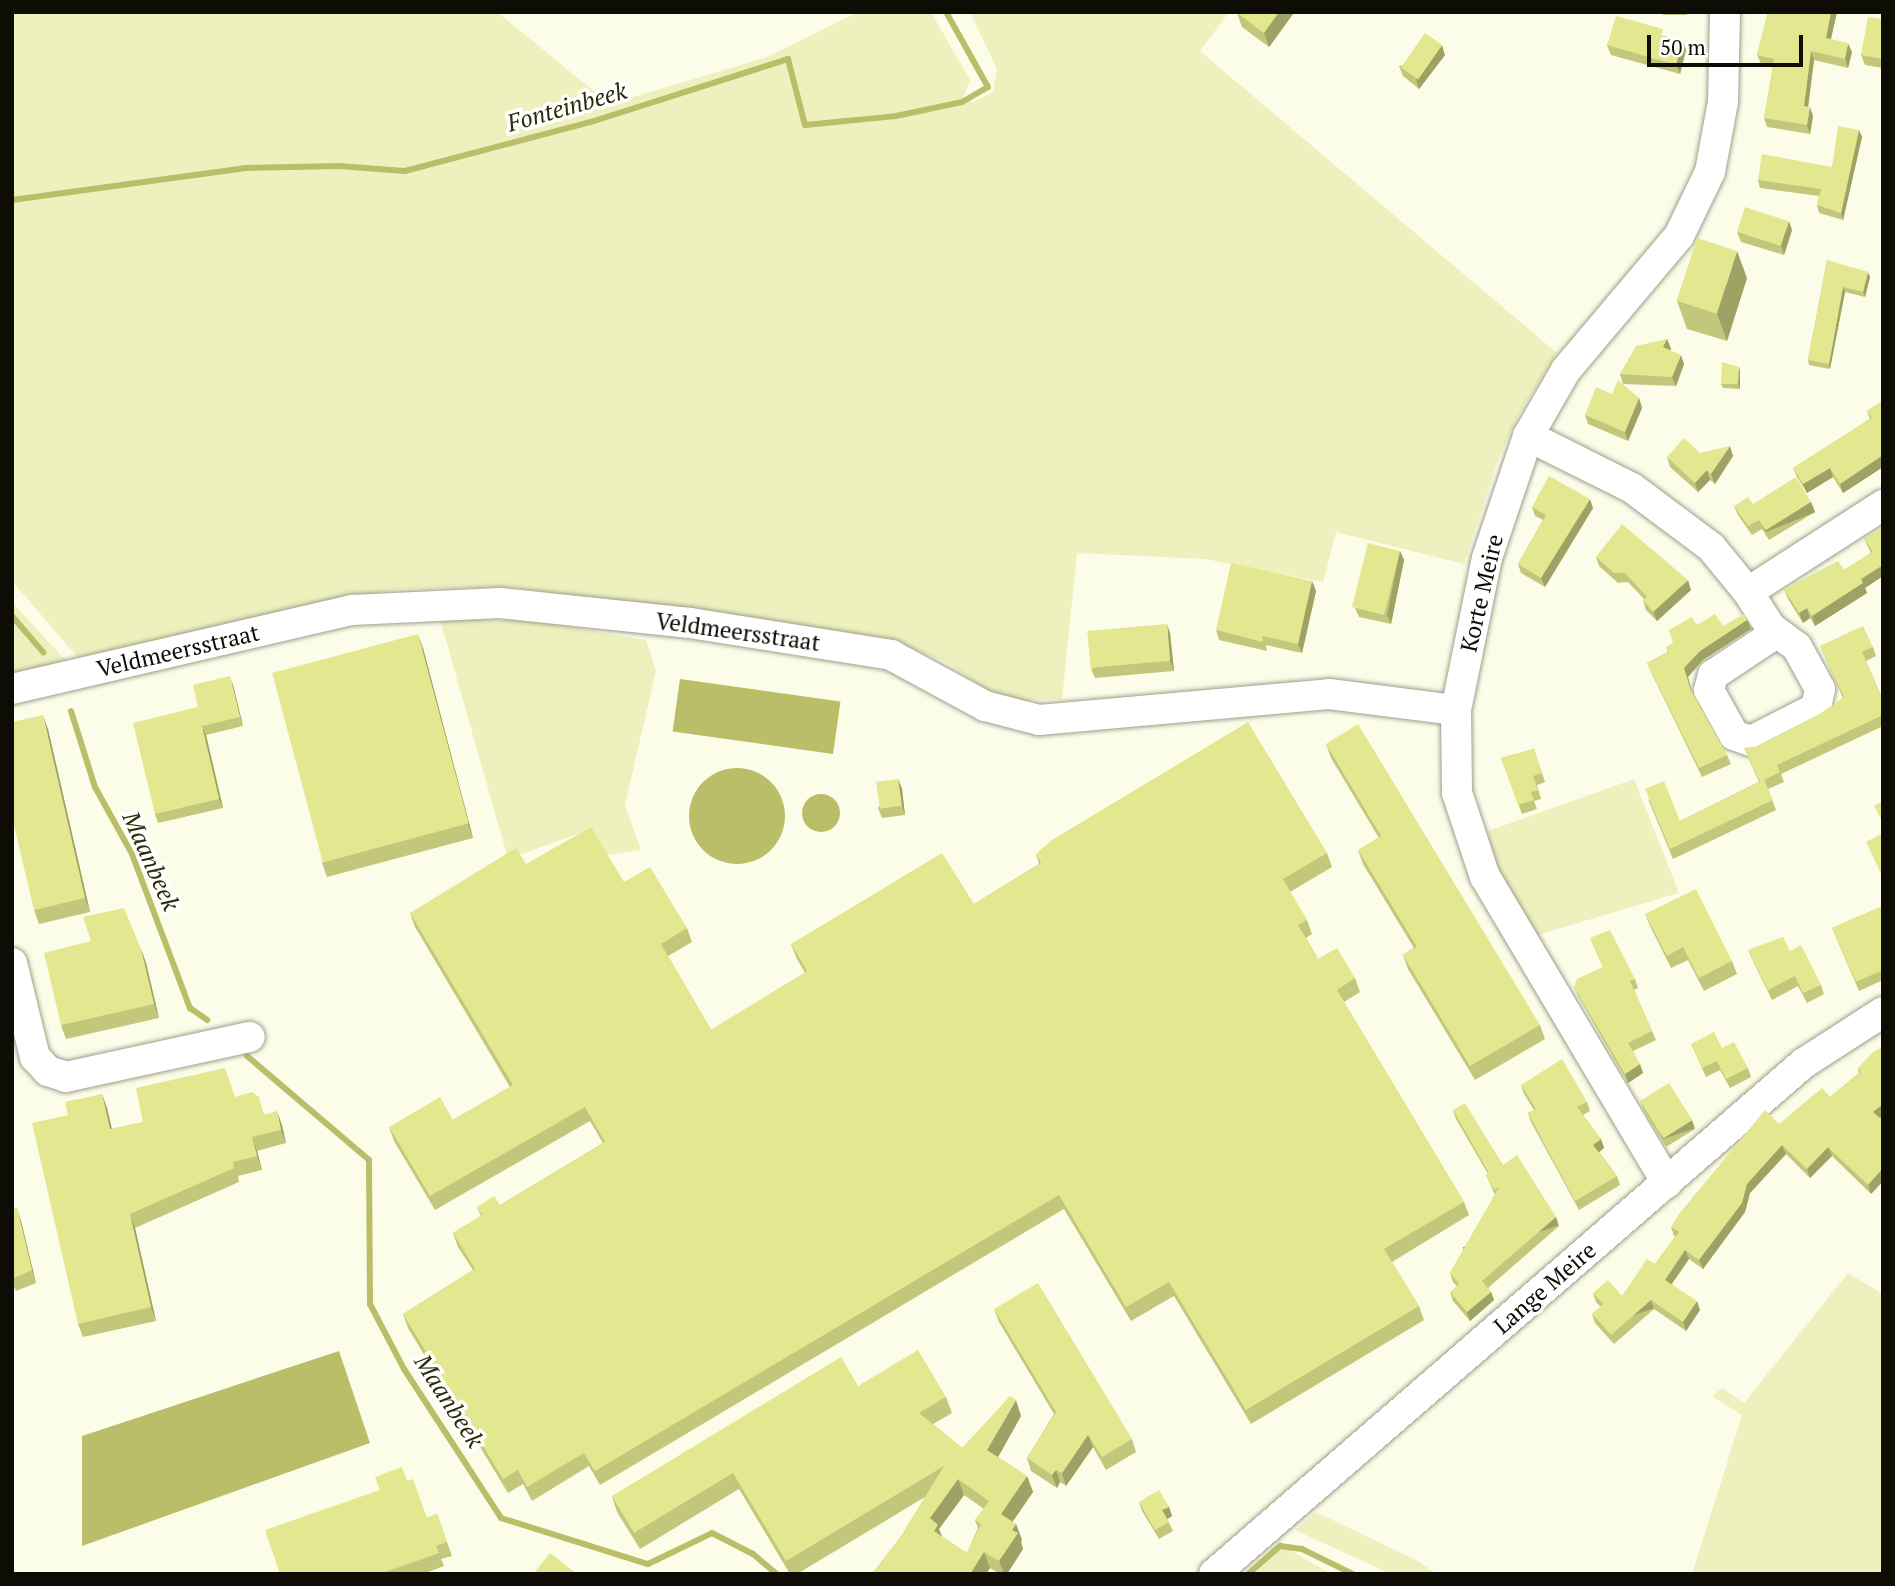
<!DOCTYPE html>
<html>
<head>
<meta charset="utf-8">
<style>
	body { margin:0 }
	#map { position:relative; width:1895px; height:1586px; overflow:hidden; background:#fbfde8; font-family:"PT Serif",serif }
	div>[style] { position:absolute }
	.green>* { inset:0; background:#eef1be }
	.water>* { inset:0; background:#bbbe69; transform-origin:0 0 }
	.round { border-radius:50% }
	.stream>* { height:6px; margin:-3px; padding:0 3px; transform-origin:3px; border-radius:3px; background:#bbbe69 }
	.roads { filter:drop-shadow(0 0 2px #9d9f8b) drop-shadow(0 0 2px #9d9f8b) }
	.minor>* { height:30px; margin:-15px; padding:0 15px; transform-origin:15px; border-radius:15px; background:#fff }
	.wall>* { inset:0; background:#c3c77c; transform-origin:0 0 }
	.shaded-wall>* { inset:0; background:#9fa265; transform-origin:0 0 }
	.building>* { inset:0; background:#e3e790; transform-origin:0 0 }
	span { translate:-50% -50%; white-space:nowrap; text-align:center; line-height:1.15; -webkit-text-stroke:7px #fff; paint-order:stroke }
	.street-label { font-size:23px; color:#0d0d06 }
	.water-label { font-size:24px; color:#2b2c06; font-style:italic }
	.frame { position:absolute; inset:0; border:14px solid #0d0d06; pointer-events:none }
	.scale { position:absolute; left:1647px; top:35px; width:156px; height:32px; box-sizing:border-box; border:4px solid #0d0d06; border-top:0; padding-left:9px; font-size:21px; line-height:24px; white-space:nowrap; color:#0d0d06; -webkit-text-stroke:5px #fff; paint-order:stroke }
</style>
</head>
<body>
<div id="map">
	<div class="green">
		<div style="clip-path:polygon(12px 12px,497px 12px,610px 104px,767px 57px,858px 12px,931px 12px,970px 80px,963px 98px,973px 102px,993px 92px,997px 69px,970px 12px,1229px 12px,1200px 51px,1557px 353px,1519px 414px,1497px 463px,1464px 564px,1336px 532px,1323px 582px,1205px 559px,1077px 553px,1062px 699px,1019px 700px,993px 695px,946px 662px,892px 640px,510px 587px,399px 589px,316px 603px,80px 660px,12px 581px)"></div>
		<div style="clip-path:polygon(12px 602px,66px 661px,12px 674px)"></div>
		<div style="clip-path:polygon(440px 619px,534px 621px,646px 640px,656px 671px,625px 805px,641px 850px,608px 855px,591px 829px,508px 859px)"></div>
		<div style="clip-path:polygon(1634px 779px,1679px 893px,1534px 936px,1496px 872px,1488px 831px)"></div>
		<div style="clip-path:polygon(1848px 1273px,1883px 1294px,1883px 1574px,1692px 1574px,1742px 1415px,1712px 1396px,1722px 1388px,1744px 1403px)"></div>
		<div style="clip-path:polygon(1316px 1512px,1418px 1561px,1436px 1574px,1391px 1574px,1295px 1530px)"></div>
		<div style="clip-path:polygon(1280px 1543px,1280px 1544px,1331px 1574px,1245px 1574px)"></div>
	</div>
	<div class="water">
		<div style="left:680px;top:679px;width:162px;height:53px;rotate:8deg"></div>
		<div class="round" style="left:689px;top:768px;width:96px;height:96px"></div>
		<div class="round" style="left:802px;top:794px;width:38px;height:38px"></div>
		<div style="clip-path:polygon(339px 1351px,370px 1443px,82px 1546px,82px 1436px)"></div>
	</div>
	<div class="stream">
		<div style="left:12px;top:200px;width:236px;rotate:-7.8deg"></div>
		<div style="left:246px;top:168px;width:93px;rotate:-1.2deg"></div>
		<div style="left:339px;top:166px;width:66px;rotate:4.3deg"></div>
		<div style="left:405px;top:171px;width:196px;rotate:-14.8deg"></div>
		<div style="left:594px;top:121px;width:204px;rotate:-17.7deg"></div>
		<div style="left:788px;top:59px;width:68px;rotate:75.6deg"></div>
		<div style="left:805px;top:125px;width:91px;rotate:-5.6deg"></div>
		<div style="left:896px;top:116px;width:67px;rotate:-12deg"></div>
		<div style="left:962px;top:102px;width:30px;rotate:-30deg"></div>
		<div style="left:988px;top:87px;width:86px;rotate:-119.2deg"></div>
		<div style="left:12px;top:616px;width:48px;rotate:49.3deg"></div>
		<div style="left:71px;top:711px;width:80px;rotate:72.5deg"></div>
		<div style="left:95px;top:787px;width:77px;rotate:61.1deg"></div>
		<div style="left:132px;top:854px;width:165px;rotate:69.4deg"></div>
		<div style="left:190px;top:1008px;width:21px;rotate:35deg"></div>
		<div style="left:247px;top:1056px;width:160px;rotate:40.4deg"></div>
		<div style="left:369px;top:1160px;width:144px;rotate:89.6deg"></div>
		<div style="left:370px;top:1304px;width:73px;rotate:62.4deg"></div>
		<div style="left:404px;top:1369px;width:178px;rotate:56.9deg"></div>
		<div style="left:501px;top:1518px;width:154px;rotate:17.4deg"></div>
		<div style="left:648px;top:1564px;width:71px;rotate:-25.8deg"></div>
		<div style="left:712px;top:1533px;width:46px;rotate:27.1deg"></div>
		<div style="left:753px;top:1554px;width:31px;rotate:40deg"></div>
		<div style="left:1248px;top:1574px;width:43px;rotate:-41.2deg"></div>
		<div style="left:1280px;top:1546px;width:22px;rotate:8deg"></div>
		<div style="left:1302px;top:1549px;width:57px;rotate:26.1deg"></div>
	</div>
	<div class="roads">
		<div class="minor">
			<div style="left:1528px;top:436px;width:116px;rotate:26.6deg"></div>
			<div style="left:1632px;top:488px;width:99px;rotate:36.8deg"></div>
			<div style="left:1711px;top:547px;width:58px;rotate:50.6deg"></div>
			<div style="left:1748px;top:592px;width:161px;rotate:-32.8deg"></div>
			<div style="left:1748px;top:592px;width:43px;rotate:57.4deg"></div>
			<div style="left:1771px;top:628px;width:32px;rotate:36deg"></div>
			<div style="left:1797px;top:647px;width:48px;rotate:61.3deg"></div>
			<div style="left:1820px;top:689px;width:19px;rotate:102deg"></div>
			<div style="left:1816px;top:708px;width:73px;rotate:153.1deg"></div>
			<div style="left:1751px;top:741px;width:18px;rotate:-161deg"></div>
			<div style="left:1734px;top:735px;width:51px;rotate:-119.1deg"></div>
			<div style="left:1709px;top:690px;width:16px;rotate:-75deg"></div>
			<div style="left:1713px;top:675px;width:65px;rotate:-33.7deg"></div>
			<div style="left:1767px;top:639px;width:12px;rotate:-70deg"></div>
			<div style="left:12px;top:689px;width:349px;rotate:-13.1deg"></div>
			<div style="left:352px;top:610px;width:148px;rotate:-2.7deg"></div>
			<div style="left:500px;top:603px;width:191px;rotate:6deg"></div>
			<div style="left:690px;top:623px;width:204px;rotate:9deg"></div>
			<div style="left:891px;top:655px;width:107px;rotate:28.5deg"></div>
			<div style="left:985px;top:706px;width:56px;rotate:14.5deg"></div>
			<div style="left:1039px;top:720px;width:291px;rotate:-5.1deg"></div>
			<div style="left:1329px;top:694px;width:128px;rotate:7.2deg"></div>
			<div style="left:12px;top:963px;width:97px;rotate:76.3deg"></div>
			<div style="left:35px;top:1057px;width:19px;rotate:47deg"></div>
			<div style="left:48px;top:1071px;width:19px;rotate:18deg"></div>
			<div style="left:66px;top:1077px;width:188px;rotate:-12.3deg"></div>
			<div style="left:1667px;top:1183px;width:356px;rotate:-120.7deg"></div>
			<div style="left:1485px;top:877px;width:89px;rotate:-108.4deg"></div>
			<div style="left:1457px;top:793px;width:83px;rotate:-90.7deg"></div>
			<div style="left:1456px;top:710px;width:155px;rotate:-78.5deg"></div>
			<div style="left:1487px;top:558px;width:129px;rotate:-71.4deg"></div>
			<div style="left:1528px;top:436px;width:76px;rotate:-60.1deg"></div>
			<div style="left:1566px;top:370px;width:175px;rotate:-49.9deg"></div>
			<div style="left:1679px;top:236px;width:71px;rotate:-64.2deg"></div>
			<div style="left:1710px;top:172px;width:71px;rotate:-79.5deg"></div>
			<div style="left:1723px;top:102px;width:90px;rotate:-88.7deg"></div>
			<div style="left:1214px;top:1574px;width:781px;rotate:-40.9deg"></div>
			<div style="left:1804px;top:1063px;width:94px;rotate:-32.8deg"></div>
		</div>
	</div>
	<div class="wall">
		<div style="left:1663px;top:12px;width:24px;height:3px"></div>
		<div style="clip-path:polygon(1768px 12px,1837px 12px,1831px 39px,1852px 52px,1848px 68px,1814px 60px,1808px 107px,1813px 116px,1810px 134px,1767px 127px,1764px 118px,1773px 67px,1761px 64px,1757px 55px)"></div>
		<div style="clip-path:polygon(1237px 13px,1293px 14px,1269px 47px,1242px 27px)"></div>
		<div style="clip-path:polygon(1883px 19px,1883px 68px,1865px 65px,1861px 55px)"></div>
		<div style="clip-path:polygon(1665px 36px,1686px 50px,1680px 74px,1611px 55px,1607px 45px)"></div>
		<div style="clip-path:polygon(1445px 55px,1419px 89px,1403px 76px,1399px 66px)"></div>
		<div style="clip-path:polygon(1859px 130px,1862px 137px,1843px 220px,1819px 213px,1817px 205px,1819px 196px,1760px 188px,1758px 180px,1832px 167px)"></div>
		<div style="clip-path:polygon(1792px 230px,1784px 255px,1741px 242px,1737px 232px)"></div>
		<div style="clip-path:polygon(1827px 260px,1870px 277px,1865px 297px,1845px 292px,1830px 369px,1809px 365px,1808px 360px)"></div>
		<div style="clip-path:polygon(1747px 278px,1727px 341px,1687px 329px,1677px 301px)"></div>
		<div style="clip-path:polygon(1667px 339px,1671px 349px,1670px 350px,1684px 364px,1676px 386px,1623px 384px,1620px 374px)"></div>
		<div style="clip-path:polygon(1739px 367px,1740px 372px,1740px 389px,1723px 388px,1721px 384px)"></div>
		<div style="clip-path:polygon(1612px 394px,1639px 398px,1642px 408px,1628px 441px,1588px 424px,1585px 415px)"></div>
		<div style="clip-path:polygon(1883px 401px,1883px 467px,1843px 493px,1833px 477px,1807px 493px,1797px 477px,1793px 468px,1870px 419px,1867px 411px)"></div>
		<div style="clip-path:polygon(1700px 453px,1733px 456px,1715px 484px,1710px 480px,1698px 492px,1670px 467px,1667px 457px)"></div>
		<div style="clip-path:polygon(1811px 502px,1815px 512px,1769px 540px,1762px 529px,1752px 535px,1738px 515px,1734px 506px)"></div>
		<div style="clip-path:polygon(1532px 507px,1593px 508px,1545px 587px,1521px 573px,1518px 564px,1543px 520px,1535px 516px)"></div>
		<div style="clip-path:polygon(1883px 527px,1883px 576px,1865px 588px,1867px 593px,1815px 626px,1810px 618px,1803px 623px,1788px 599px,1784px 589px,1844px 570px,1871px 553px,1864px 539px)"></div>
		<div style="clip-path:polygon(1400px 551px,1404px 560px,1391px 624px,1359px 617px,1355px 608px)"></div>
		<div style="clip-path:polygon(1596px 557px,1691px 590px,1657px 621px,1646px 610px,1643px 600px,1644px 599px,1628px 582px,1618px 583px,1599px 566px)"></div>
		<div style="clip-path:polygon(1312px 581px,1316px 591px,1302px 653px,1266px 645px,1267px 651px,1219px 640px,1216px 630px)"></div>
		<div style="clip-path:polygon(1747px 620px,1751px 629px,1703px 660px,1688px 677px,1692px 692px,1727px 755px,1731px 764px,1702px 777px,1651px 672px,1647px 663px,1668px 652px,1666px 647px,1723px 626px)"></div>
		<div style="clip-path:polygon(1170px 633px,1174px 671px,1095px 678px,1091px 669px)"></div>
		<div style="clip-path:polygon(1820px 646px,1873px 647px,1876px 656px,1866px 661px,1883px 700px,1883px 726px,1781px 774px,1784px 782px,1768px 789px,1776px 810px,1673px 859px,1648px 799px,1680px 821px,1759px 782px,1744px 748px,1755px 747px,1820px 714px,1843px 698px)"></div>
		<div style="clip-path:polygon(423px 648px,473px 838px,327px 877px,322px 863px)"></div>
		<div style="clip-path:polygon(233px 685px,243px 726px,206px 735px,223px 808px,158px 823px,155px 814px,198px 707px)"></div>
		<div style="clip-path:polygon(48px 729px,90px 912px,39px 924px,34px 910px)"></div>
		<div style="clip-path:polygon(1326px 744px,1540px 1025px,1545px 1039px,1475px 1080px,1408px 969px,1403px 955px,1414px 948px,1363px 864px,1358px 850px,1379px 838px,1331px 758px)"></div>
		<div style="clip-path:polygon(1534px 749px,1545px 782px,1537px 785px,1541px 799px,1534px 801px,1537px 809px,1522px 814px,1501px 758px)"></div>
		<div style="clip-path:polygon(898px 779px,902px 789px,905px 815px,882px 818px,878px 808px)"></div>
		<div style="clip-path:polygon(1327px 853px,1332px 867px,1290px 892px,1307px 920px,1312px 934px,1306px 938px,1318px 959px,1355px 978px,1360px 992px,1344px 1002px,1464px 1202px,1469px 1215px,1392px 1262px,1419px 1306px,1424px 1320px,1251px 1424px,1174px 1296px,1131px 1321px,1064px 1209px,600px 1485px,589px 1466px,532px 1501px,523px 1484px,508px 1493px,408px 1328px,403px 1314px,473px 1270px,458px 1247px,453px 1233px,481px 1216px,477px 1207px,500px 1205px,603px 1143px,590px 1121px,435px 1210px,394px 1141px,389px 1127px,453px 1120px,510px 1087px,415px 927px,410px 913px,526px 864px,624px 882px,687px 928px,692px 942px,668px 956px,711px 1030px,805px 973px,796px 957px,791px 944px,974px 904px,1039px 864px,1036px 854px)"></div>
		<div style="clip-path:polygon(1883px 906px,1883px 980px,1859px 991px,1832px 928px)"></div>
		<div style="clip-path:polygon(1645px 914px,1732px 961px,1737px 974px,1704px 991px,1688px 960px,1671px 968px,1650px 926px)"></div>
		<div style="clip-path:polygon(1590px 938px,1635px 979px,1638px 988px,1634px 990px,1656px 1040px,1633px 1051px,1643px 1073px,1628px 1083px,1578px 996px,1574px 987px,1603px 967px)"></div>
		<div style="clip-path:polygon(141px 949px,146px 963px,159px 1018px,66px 1039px,61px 1025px)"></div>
		<div style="clip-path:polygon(1748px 950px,1790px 951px,1821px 985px,1824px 994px,1807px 1003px,1798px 986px,1772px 1000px,1752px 959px)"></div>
		<div style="clip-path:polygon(1691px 1044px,1722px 1048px,1748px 1068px,1751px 1077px,1730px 1088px,1720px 1070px,1706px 1077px)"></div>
		<div style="clip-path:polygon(1883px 1047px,1883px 1116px,1880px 1118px,1883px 1121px,1883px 1181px,1871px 1194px,1832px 1156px,1810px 1178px,1786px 1154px,1750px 1193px,1745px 1212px,1703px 1269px,1689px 1259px,1672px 1284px,1700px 1310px,1686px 1331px,1654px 1309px,1614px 1344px,1595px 1323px,1592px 1314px,1601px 1307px,1596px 1302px,1593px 1293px,1622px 1296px,1655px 1264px,1675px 1237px,1674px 1236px,1671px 1227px,1779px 1124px,1830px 1097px,1859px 1073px,1858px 1068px)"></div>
		<div style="clip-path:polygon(1521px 1085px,1587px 1102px,1590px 1111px,1583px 1115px,1601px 1139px,1604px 1148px,1599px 1152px,1617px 1176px,1620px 1185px,1579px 1210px,1531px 1122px,1528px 1113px,1534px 1110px,1524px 1094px)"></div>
		<div style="clip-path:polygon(102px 1094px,107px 1108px,112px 1129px,143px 1122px,235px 1097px,282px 1125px,286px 1143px,257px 1151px,262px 1170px,238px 1176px,239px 1182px,135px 1228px,156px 1321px,83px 1337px,78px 1324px,68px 1115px)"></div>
		<div style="clip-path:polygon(1640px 1100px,1692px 1120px,1695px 1129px,1666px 1147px,1643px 1109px)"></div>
		<div style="clip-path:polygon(1453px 1110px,1559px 1226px,1488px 1288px,1491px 1292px,1494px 1300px,1470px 1321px,1453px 1301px,1450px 1292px,1457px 1286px,1453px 1282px,1450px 1273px,1495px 1195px,1486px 1175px,1488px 1174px,1456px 1119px)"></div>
		<div style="clip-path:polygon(12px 1209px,21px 1221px,36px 1283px,16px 1291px,12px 1283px)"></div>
		<div style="clip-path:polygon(994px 1309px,1132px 1439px,1136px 1452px,1106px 1470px,1093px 1447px,1066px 1486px,1060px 1482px,1057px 1488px,1031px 1471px,1027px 1458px,1054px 1414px,999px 1322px)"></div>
		<div style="clip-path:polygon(evenodd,946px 1397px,952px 1413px,933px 1424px,962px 1448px,1021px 1416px,998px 1457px,1027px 1476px,1033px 1492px,1012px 1522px,1016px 1524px,1022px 1540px,1021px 1542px,1023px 1549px,1007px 1574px,1000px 1574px,990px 1568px,986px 1574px,872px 1574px,902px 1535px,925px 1497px,797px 1574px,790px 1574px,739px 1489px,640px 1549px,617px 1512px,612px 1496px,946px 1397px,964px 1495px,984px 1509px,975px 1520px,978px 1528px,967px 1553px,942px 1537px,939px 1529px,964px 1495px)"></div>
		<div style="clip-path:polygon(407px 1481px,427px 1518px,437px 1514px,452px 1556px,441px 1559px,444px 1566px,423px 1574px,280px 1574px)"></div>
		<div style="clip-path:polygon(1139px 1502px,1169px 1507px,1172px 1516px,1167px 1519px,1173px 1531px,1159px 1539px,1142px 1511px)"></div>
	</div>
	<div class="shaded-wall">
		<div style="clip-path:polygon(1279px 12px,1293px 12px,1293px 14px,1269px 47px,1264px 33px)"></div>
		<div style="clip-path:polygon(1831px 12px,1837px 12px,1829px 47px,1826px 38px)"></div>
		<div style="clip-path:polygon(1683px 41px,1686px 50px,1680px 74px,1676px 65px)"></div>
		<div style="clip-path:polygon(1848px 43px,1852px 52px,1848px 68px,1845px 59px)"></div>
		<div style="clip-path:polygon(1442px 45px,1445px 55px,1419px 89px,1416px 79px)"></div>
		<div style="clip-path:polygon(1811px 51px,1814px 60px,1807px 115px,1804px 106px)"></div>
		<div style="clip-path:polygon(1810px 107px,1813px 116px,1810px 134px,1807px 125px)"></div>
		<div style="clip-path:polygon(1859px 130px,1862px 137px,1843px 220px,1841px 213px)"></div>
		<div style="clip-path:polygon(1789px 221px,1792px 230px,1784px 255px,1781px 245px)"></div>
		<div style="clip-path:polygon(1737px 251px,1747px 278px,1727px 341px,1717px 314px)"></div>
		<div style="clip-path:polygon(1868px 272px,1870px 277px,1865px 297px,1863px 292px)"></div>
		<div style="clip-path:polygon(1843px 287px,1845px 292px,1830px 369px,1829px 364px)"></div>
		<div style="clip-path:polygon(1667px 339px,1671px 349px,1666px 357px,1663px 347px)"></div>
		<div style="clip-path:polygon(1681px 355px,1684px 364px,1676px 386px,1672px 377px)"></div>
		<div style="clip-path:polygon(1739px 367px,1740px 372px,1740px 389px,1738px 384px)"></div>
		<div style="clip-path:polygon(1639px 398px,1642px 408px,1628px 441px,1625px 432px)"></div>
		<div style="clip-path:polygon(1730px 446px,1733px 456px,1715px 484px,1711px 474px)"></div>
		<div style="clip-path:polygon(1883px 455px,1883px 467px,1843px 493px,1840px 484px)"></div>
		<div style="clip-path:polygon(1830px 468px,1833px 477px,1807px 493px,1803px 484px)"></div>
		<div style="clip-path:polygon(1707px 470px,1710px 480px,1698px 492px,1695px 483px)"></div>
		<div style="clip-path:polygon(1590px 499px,1593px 508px,1545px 587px,1541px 578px)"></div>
		<div style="left:1811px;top:502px;width:11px;height:53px;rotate:68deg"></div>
		<div style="clip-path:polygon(1400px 551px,1404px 560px,1391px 624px,1387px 615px)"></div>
		<div style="clip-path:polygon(1883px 565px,1883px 576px,1865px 588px,1867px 593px,1815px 626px,1812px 616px,1861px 579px)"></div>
		<div style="clip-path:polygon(1688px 580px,1691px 590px,1657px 621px,1653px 612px)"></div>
		<div style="clip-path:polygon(1312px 581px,1316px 591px,1302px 653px,1298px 644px)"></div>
		<div style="clip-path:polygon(1807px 608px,1810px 618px,1803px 623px,1799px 613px)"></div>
		<div style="clip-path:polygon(1747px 620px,1751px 629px,1703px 660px,1688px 677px,1694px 698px,1684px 668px,1700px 651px)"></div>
		<div style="clip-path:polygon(1167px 624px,1170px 633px,1174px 671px,1170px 661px)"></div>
		<div style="clip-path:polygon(418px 634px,423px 648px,473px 838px,468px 824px)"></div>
		<div style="clip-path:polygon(230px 676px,233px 685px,243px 726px,240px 717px)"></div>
		<div style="clip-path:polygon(43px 715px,48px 729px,90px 912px,85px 898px)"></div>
		<div style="clip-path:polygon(202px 726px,206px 735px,223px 808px,219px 799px)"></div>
		<div style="clip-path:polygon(898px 779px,902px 789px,905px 815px,902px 806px)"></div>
		<div style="clip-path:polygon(141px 949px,146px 963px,159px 1018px,154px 1004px)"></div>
		<div style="clip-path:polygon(1640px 1064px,1643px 1073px,1628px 1083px,1625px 1074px)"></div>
		<div style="clip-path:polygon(102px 1094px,107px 1108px,115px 1143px,110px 1129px)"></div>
		<div style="clip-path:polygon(1883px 1104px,1883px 1116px,1876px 1121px,1873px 1112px)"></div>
		<div style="clip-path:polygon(277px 1111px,282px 1125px,286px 1143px,281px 1130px)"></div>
		<div style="left:1692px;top:1120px;width:9px;height:34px;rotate:72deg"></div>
		<div style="clip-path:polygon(252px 1137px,257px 1151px,262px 1170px,257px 1156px)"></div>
		<div style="clip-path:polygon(1601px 1139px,1604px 1148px,1597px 1154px,1593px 1145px)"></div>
		<div style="clip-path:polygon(1782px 1145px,1786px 1154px,1750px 1193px,1745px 1212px,1703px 1269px,1699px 1260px,1747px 1184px)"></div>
		<div style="clip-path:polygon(1828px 1147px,1832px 1156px,1810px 1178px,1807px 1169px)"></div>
		<div style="clip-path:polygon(1883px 1168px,1883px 1181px,1871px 1194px,1868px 1185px)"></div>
		<div style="clip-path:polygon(17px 1208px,21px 1221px,36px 1283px,32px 1270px)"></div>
		<div style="clip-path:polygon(130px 1214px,135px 1228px,156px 1321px,151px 1307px)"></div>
		<div style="left:1556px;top:1217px;width:9px;height:98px;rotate:72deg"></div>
		<div style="clip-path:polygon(1685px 1250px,1689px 1259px,1668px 1289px,1665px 1280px)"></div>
		<div style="clip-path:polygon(1491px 1292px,1494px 1300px,1470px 1321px,1467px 1312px)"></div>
		<div style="left:1651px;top:1300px;width:9px;height:53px;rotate:72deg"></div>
		<div style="clip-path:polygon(1697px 1301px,1700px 1310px,1686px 1331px,1683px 1322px)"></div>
		<div style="clip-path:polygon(1016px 1400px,1021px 1416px,993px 1466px,987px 1450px)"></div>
		<div style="clip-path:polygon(1088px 1435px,1093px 1447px,1066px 1486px,1062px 1473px)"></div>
		<div style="clip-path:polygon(1056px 1470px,1060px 1482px,1057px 1488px,1052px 1475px)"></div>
		<div style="clip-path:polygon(1027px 1476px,1033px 1492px,1007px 1530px,1001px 1514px)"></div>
		<div style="clip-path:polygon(958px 1479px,964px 1495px,939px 1529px,944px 1541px,934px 1531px,930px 1518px)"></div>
		<div style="clip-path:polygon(1169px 1507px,1172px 1516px,1166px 1520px,1162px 1510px)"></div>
		<div style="clip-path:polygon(1016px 1524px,1022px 1540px,1021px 1542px,1023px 1549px,1007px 1574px,1004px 1574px,999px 1561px,1012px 1530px)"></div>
		<div style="clip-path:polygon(984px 1552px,990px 1568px,986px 1574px,970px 1574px)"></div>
	</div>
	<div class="building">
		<div style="clip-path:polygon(1237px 12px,1279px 12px,1264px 33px,1237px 13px)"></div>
		<div style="clip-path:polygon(1768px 12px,1831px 12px,1826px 38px,1848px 43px,1845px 59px,1811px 51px,1804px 106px,1810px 107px,1807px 125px,1764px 118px,1774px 59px,1757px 55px)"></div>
		<div style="clip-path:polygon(1616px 16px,1663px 29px,1661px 35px,1683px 41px,1676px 65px,1607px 45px)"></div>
		<div style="clip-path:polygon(1868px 17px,1883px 19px,1883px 59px,1861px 55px)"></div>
		<div style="left:1425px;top:33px;width:21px;height:42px;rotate:35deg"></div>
		<div style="clip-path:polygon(1838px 126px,1859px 130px,1841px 213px,1817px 205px,1821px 189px,1758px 180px,1762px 154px,1832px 167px)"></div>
		<div style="left:1745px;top:207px;width:46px;height:26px;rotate:18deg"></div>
		<div style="left:1697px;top:238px;width:42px;height:66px;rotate:18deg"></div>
		<div style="clip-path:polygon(1827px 260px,1868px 272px,1863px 292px,1843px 287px,1829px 364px,1808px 360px)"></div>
		<div style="clip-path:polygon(1667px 339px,1663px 347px,1681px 355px,1672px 377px,1620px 374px,1636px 346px)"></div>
		<div style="clip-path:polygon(1722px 362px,1739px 367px,1738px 384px,1721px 384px)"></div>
		<div style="clip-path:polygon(1618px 380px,1639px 398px,1625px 432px,1585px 415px,1596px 387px,1612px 394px)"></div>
		<div style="clip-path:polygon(1883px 401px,1883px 455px,1840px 484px,1830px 468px,1803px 484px,1793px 468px,1872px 418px,1867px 411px)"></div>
		<div style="clip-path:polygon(1684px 438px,1700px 453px,1730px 446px,1711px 474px,1707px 470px,1695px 483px,1667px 457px)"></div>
		<div style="clip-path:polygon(1549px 476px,1590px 499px,1541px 578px,1518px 564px,1546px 515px,1532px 507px)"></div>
		<div style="clip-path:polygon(1796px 477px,1811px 502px,1766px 530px,1759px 520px,1748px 526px,1734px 506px,1748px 497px,1753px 504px)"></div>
		<div style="clip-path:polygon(1622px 524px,1688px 580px,1653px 612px,1643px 600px,1647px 597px,1625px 573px,1614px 573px,1596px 557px)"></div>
		<div style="clip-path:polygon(1883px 527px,1883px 565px,1861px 579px,1863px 583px,1812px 616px,1807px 608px,1799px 613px,1784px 589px,1838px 561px,1844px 570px,1873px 552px,1864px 539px)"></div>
		<div style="left:1368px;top:543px;width:33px;height:66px;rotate:14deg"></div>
		<div style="clip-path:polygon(1231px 563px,1312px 581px,1298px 644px,1262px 636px,1263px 642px,1216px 630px)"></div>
		<div style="clip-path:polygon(1715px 614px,1723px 626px,1744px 614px,1747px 620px,1700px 651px,1684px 668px,1690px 689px,1727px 755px,1699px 768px,1647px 663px,1669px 652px,1666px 647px,1673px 643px,1669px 630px,1692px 617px,1697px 625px)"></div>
		<div style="left:1167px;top:624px;width:37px;height:80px;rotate:85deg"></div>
		<div style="clip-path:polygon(1863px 626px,1873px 647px,1862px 652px,1883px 700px,1883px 715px,1777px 765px,1780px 772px,1764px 780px,1773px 800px,1670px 849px,1645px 789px,1664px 781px,1680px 821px,1760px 782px,1744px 748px,1755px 747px,1820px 714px,1844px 697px,1820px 646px)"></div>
		<div style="left:418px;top:634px;width:196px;height:151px;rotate:75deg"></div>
		<div style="clip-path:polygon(230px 676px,240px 717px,202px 726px,219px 799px,155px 814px,133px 723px,198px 707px,193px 685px)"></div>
		<div style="clip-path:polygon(43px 715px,85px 898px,34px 910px,12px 817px,12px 722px)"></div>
		<div style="clip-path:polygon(1248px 722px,1327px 853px,1283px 879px,1307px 920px,1298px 925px,1318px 959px,1337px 948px,1355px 978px,1337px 990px,1464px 1202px,1384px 1249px,1419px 1306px,1246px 1410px,1169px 1282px,1126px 1307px,1059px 1195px,595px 1471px,584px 1453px,527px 1487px,518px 1470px,503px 1479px,403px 1314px,475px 1269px,453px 1233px,482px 1215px,477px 1207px,494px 1196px,500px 1205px,605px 1142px,585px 1107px,430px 1196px,389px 1127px,440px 1097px,453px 1120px,513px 1085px,410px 913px,516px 848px,526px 864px,591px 827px,624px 882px,650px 867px,687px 928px,661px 944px,711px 1030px,807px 971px,791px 944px,942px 853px,974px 904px,1041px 863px,1036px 854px,1052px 840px)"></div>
		<div style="clip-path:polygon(1358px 724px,1540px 1025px,1470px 1066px,1403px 955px,1417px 947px,1358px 850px,1381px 836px,1326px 744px)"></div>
		<div style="clip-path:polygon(1534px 749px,1542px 773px,1533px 776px,1538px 790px,1531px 792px,1534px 800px,1518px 805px,1501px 758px)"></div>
		<div style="left:898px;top:779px;width:27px;height:22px;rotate:82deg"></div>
		<div style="clip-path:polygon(1883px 801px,1883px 823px,1874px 806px)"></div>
		<div style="clip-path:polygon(1883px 833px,1883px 878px,1866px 842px)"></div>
		<div style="clip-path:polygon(1696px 889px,1732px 961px,1699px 978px,1683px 947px,1667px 956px,1645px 914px)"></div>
		<div style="clip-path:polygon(1883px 906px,1883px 970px,1856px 982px,1832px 928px)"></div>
		<div style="clip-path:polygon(124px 908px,141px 949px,154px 1004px,61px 1025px,44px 953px,91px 941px,83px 917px)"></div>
		<div style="clip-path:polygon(1610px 930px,1635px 979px,1630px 981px,1652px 1031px,1628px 1043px,1640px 1064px,1625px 1074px,1574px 987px,1577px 979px,1603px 967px,1590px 938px)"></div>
		<div style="clip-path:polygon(1783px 937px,1790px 951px,1801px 945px,1821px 985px,1803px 993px,1795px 976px,1768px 990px,1748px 950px)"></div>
		<div style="clip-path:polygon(1714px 1032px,1722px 1048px,1734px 1042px,1748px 1068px,1726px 1079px,1717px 1061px,1702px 1068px,1691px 1044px)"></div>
		<div style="clip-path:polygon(1883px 1047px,1883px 1104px,1873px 1112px,1883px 1121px,1883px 1168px,1868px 1185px,1828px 1147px,1807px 1169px,1782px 1145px,1747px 1184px,1742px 1203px,1699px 1260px,1685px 1250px,1665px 1280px,1697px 1301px,1683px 1322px,1651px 1300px,1611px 1335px,1592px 1314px,1603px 1304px,1593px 1293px,1608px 1280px,1622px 1296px,1647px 1259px,1655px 1264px,1679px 1232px,1671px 1227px,1679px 1214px,1765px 1110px,1779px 1124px,1822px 1088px,1830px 1097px,1861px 1072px,1858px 1068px,1873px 1052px)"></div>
		<div style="clip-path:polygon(1562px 1059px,1587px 1102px,1577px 1107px,1601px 1139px,1593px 1145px,1617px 1176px,1575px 1201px,1528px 1113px,1536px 1109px,1521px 1085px)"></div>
		<div style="clip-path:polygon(225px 1068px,235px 1097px,252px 1092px,259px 1097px,264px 1115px,277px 1111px,281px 1130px,252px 1137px,257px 1156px,233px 1162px,234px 1168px,130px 1214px,151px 1307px,78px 1324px,32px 1123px,68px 1115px,65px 1102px,102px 1094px,110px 1129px,143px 1122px,136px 1088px)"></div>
		<div style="left:1669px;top:1083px;width:44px;height:34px;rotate:58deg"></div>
		<div style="clip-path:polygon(1465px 1103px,1503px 1165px,1517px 1155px,1556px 1217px,1482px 1281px,1491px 1292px,1467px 1312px,1450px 1292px,1459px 1284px,1450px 1273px,1499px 1187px,1494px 1190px,1486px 1175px,1489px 1173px,1453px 1110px)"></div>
		<div style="clip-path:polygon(17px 1208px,32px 1270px,12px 1279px,12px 1209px)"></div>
		<div style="clip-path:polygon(1038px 1283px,1132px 1439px,1102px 1457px,1088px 1435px,1062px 1473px,1056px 1470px,1052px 1475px,1027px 1458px,1056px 1412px,994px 1309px)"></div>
		<div style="clip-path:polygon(evenodd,918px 1350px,946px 1397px,919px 1413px,962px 1448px,1010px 1396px,1016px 1400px,987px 1450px,1027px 1476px,1001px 1514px,1016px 1524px,1012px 1530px,1018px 1533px,999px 1561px,984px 1552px,970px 1574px,872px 1574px,902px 1535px,944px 1466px,786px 1561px,733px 1473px,634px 1533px,612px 1496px,841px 1357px,858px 1386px,918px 1350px,958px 1479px,989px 1501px,975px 1520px,981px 1524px,967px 1553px,934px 1531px,938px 1525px,930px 1518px,958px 1479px)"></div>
		<div style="clip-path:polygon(402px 1467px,407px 1481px,413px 1479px,427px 1518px,437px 1514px,447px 1542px,436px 1546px,439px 1553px,380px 1574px,280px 1574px,265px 1530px,380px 1490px,375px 1477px)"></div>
		<div style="clip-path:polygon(1159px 1490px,1169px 1507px,1162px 1510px,1169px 1522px,1155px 1530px,1139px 1502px)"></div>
		<div style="clip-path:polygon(550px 1553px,577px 1574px,533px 1574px)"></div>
	</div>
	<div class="street-label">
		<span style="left:1482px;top:593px;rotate:-77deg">Korte Meire</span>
		<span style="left:738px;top:632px;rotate:8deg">Veldmeersstraat</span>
		<span style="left:178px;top:651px;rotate:-13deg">Veldmeersstraat</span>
		<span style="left:1545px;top:1288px;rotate:-41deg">Lange Meire</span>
	</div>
	<div class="water-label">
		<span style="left:567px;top:107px;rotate:-16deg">Fonteinbeek</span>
		<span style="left:151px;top:861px;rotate:66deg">Maanbeek</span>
		<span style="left:449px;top:1401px;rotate:57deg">Maanbeek</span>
	</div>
	<div class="frame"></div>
	<div class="scale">50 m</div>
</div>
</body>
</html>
